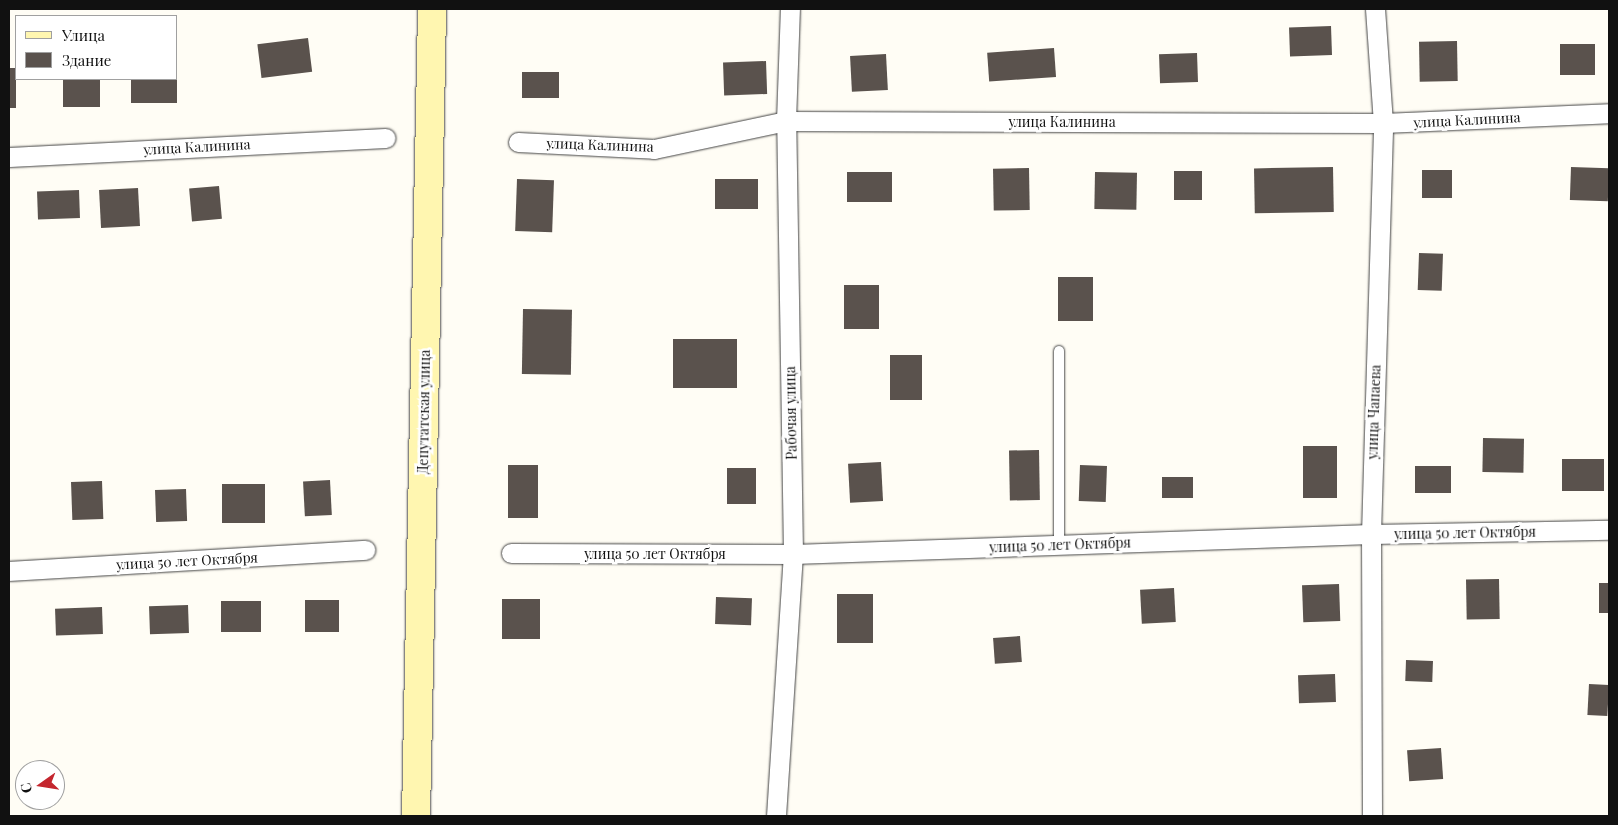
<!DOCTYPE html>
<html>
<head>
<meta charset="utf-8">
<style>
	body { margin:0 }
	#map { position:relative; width:1618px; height:825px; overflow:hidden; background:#fffdf5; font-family:"Playfair Display",serif }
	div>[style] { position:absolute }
	.building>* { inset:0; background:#5a524d; transform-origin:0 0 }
	.roads { filter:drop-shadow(0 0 1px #444) drop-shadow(0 0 1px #444) }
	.lane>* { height:10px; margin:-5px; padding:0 5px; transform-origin:5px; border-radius:5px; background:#fff }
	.street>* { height:19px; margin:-9.5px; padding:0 9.5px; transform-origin:9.5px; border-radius:9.5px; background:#fff }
	.secondary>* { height:28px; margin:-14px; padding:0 14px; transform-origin:14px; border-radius:14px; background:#fff6b0 }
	span { translate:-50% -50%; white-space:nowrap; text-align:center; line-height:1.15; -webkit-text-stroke:5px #fff; paint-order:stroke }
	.street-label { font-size:14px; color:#111 }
	.frame { position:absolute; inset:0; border:10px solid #111; pointer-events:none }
	.legend { position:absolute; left:15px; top:15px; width:162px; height:65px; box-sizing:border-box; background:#fff; border:1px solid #a0a0a0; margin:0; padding:6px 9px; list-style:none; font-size:15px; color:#111 }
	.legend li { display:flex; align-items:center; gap:10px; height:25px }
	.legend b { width:25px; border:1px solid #a0a0a0 }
	.north { position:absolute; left:15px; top:760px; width:50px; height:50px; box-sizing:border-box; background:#fff; border:1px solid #a0a0a0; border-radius:50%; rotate:257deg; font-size:14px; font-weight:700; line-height:20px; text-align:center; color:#111 }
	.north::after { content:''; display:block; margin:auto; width:18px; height:22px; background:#c4262e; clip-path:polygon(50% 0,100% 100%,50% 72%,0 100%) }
</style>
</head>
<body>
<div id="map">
	<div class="building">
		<div style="left:1331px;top:26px;width:29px;height:42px;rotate:88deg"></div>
		<div style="left:308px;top:38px;width:34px;height:51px;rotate:83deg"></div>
		<div style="left:1457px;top:41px;width:40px;height:38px;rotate:89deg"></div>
		<div style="left:1560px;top:44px;width:35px;height:31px"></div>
		<div style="left:1054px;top:48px;width:29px;height:67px;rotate:86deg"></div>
		<div style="left:1197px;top:53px;width:29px;height:38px;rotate:88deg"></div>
		<div style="left:886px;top:54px;width:36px;height:36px;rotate:87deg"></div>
		<div style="left:766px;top:61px;width:33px;height:43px;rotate:88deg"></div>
		<div style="left:9px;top:68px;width:7px;height:40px"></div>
		<div style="left:522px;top:72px;width:37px;height:26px"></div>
		<div style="left:63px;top:79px;width:37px;height:28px"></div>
		<div style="left:131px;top:79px;width:46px;height:24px"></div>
		<div style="left:1333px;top:167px;width:45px;height:79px;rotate:89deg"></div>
		<div style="left:1571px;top:167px;width:38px;height:33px;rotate:2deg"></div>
		<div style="left:1029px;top:168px;width:42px;height:36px;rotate:89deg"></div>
		<div style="left:1422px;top:170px;width:30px;height:28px"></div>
		<div style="left:1174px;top:171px;width:28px;height:29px"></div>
		<div style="left:847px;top:172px;width:45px;height:30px"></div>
		<div style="left:1095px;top:172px;width:42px;height:37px;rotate:1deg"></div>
		<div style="left:517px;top:179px;width:37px;height:52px;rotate:2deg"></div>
		<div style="left:715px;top:179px;width:43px;height:30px"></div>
		<div style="left:219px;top:186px;width:33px;height:30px;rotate:85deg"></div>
		<div style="left:138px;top:188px;width:38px;height:39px;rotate:87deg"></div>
		<div style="left:79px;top:190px;width:28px;height:42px;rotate:88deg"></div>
		<div style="left:1419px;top:253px;width:24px;height:37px;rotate:2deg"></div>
		<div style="left:1058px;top:277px;width:35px;height:44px"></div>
		<div style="left:844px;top:285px;width:35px;height:44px"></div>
		<div style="left:523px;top:309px;width:49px;height:65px;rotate:1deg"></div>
		<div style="left:673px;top:339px;width:64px;height:49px"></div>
		<div style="left:890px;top:355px;width:32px;height:45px"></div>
		<div style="left:1483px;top:438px;width:41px;height:34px;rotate:1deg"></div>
		<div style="left:1303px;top:446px;width:34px;height:52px"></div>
		<div style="left:1039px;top:450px;width:50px;height:30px;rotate:89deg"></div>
		<div style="left:1604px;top:459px;width:32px;height:42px;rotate:90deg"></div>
		<div style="left:881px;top:462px;width:39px;height:33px;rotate:87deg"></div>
		<div style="left:508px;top:465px;width:30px;height:53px"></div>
		<div style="left:1080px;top:465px;width:27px;height:36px;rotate:2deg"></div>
		<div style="left:1415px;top:466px;width:36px;height:27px"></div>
		<div style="left:727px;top:468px;width:29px;height:36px"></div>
		<div style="left:1162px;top:477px;width:31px;height:21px"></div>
		<div style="left:330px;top:480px;width:35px;height:27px;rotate:87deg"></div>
		<div style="left:102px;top:481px;width:38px;height:31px;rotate:88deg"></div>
		<div style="left:222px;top:484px;width:43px;height:39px"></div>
		<div style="left:186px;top:489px;width:32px;height:31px;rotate:88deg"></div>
		<div style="left:1499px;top:579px;width:40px;height:33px;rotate:89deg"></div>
		<div style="left:1609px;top:583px;width:30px;height:10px;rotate:90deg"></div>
		<div style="left:1339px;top:584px;width:37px;height:37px;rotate:88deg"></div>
		<div style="left:1174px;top:588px;width:34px;height:34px;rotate:87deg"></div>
		<div style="left:837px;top:594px;width:36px;height:49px"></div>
		<div style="left:716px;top:597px;width:36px;height:27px;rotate:2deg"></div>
		<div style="left:502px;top:599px;width:38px;height:40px"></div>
		<div style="left:305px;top:600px;width:34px;height:32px"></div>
		<div style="left:221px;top:601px;width:40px;height:31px"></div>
		<div style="left:188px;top:605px;width:28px;height:39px;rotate:88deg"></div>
		<div style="left:102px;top:607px;width:27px;height:47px;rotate:88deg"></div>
		<div style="left:1020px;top:636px;width:26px;height:27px;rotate:86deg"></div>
		<div style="left:1406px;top:660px;width:27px;height:21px;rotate:2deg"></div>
		<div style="left:1335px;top:674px;width:28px;height:37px;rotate:88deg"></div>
		<div style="left:1589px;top:684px;width:20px;height:31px;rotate:3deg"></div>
		<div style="left:1441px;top:748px;width:31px;height:34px;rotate:86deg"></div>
	</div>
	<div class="roads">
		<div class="lane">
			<div style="left:1059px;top:351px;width:194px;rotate:90deg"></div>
		</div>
		<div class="street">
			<div style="left:518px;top:142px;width:136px;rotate:2.9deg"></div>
			<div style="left:654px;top:149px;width:135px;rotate:-12deg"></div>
			<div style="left:786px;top:121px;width:597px;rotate:0.19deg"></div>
			<div style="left:1383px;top:123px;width:226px;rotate:-2.5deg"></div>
			<div style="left:9px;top:157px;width:377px;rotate:-2.9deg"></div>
			<div style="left:511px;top:553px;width:282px;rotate:0.2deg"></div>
			<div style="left:793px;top:554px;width:578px;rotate:-1.98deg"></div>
			<div style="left:1371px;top:534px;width:238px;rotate:-1deg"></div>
			<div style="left:9px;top:571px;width:357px;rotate:-3.4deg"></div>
			<div style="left:776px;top:816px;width:263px;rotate:-86.3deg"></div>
			<div style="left:793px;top:554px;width:433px;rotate:-90.9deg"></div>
			<div style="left:786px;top:121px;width:112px;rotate:-88deg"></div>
			<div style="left:1372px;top:816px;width:282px;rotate:-90.2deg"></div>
			<div style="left:1371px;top:534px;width:411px;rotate:-88.3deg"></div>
			<div style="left:1383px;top:123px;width:114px;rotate:-94deg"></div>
		</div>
		<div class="secondary">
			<div style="left:416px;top:816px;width:807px;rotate:-88.86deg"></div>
		</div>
	</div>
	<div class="street-label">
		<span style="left:1467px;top:120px;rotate:-3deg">улица Калинина</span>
		<span style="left:1062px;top:122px">улица Калинина</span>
		<span style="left:600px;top:145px;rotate:2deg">улица Калинина</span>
		<span style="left:197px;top:147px;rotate:-3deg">улица Калинина</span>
		<span style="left:424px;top:412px;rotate:-89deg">Депутатская улица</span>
		<span style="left:1374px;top:412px;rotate:-88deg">улица Чапаева</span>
		<span style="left:791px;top:413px;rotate:-91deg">Рабочая улица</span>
		<span style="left:1465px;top:533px;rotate:-1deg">улица 50 лет Октября</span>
		<span style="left:1060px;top:545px;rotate:-2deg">улица 50 лет Октября</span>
		<span style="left:655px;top:554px">улица 50 лет Октября</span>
		<span style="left:187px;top:561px;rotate:-3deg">улица 50 лет Октября</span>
	</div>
	<div class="frame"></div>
	<ul class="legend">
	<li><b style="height:6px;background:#fff6b0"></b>Улица</li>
	<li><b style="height:14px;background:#5a524d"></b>Здание</li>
	</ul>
	<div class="north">С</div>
</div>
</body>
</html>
